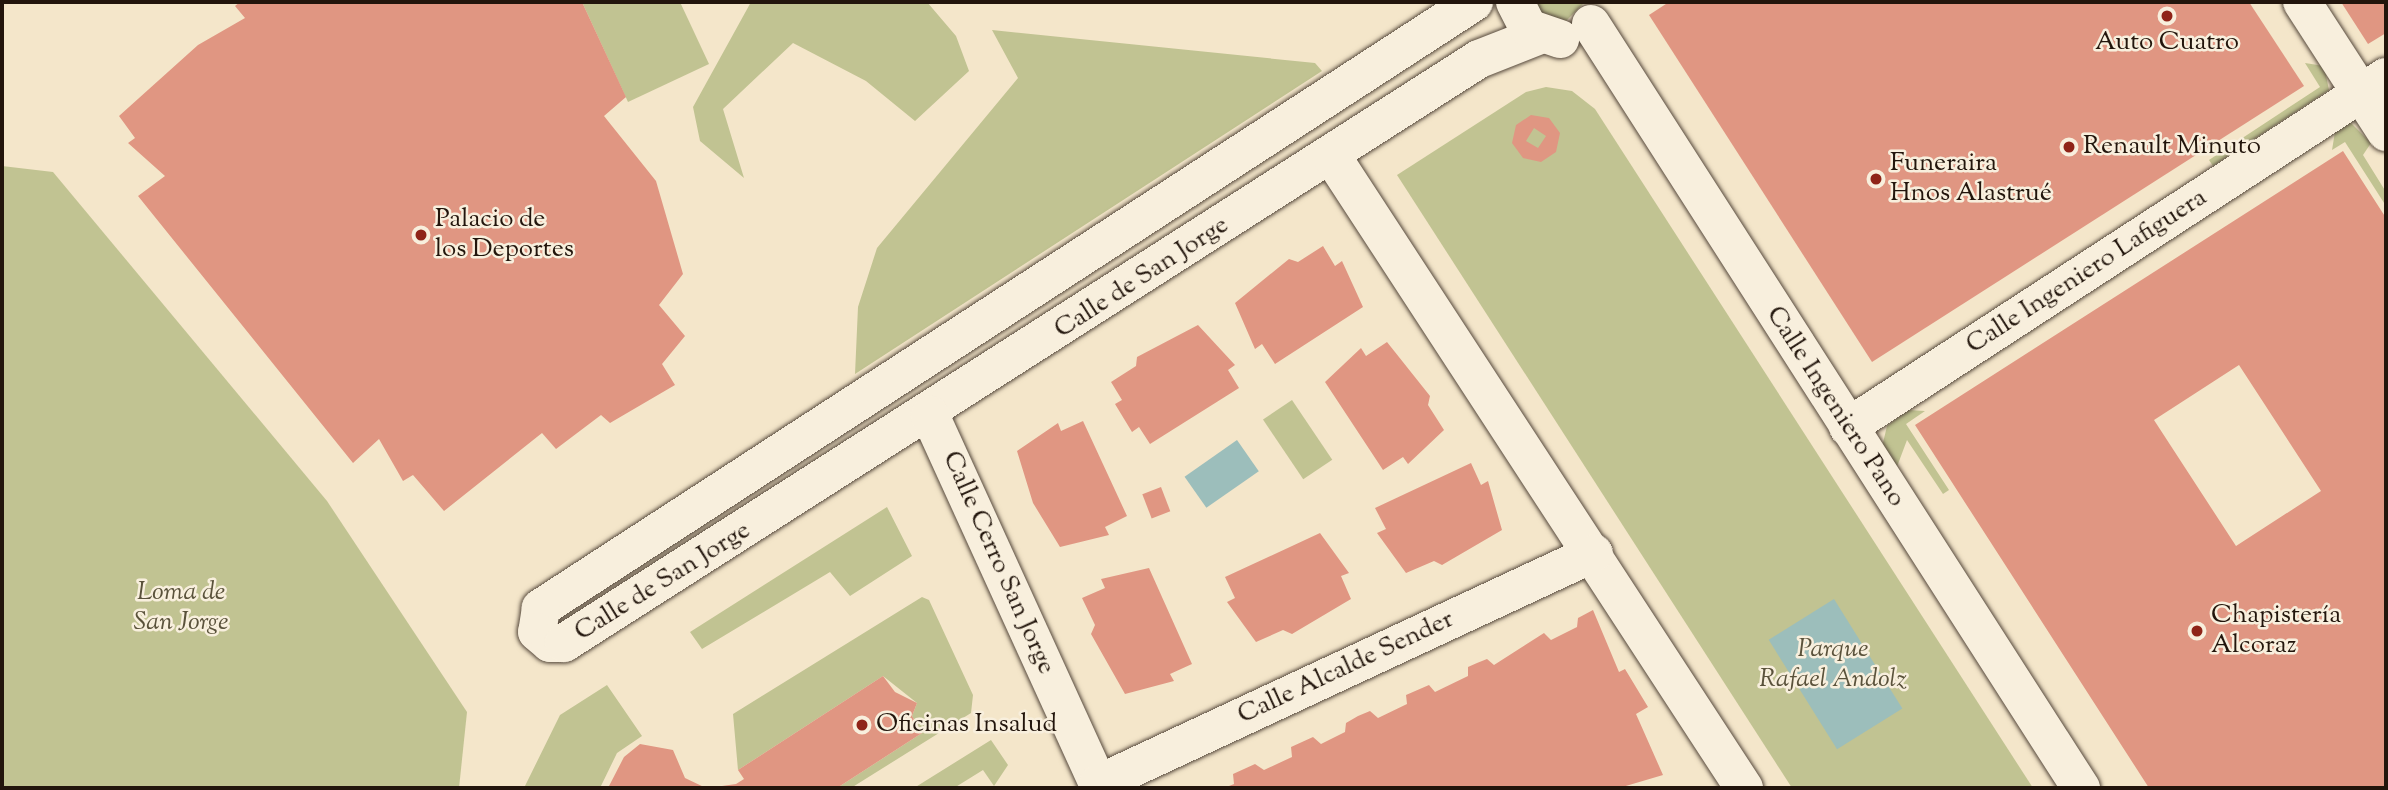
<!DOCTYPE html>
<html>
<head>
<meta charset="utf-8">
<style>
	body { margin:0 }
	#map { position:relative; width:2388px; height:790px; overflow:hidden; background:#f4e6ca; font-family:"Sorts Mill Goudy",serif }
	div>[style] { position:absolute }
	.green>* { inset:0; background:#c1c392; transform-origin:0 0 }
	.water>* { inset:0; background:#9cbebb; transform-origin:0 0 }
	.building>* { inset:0; background:#e09682; transform-origin:0 0 }
	.roads { filter:drop-shadow(0 0 2px #56493c) drop-shadow(0 0 2px #56493c) }
	.minor>* { height:38px; margin:-19px; padding:0 19px; transform-origin:19px; border-radius:19px; background:#f8efdd }
	.dots>* { width:19px; height:19px; translate:-50% -50%; box-sizing:border-box; border:4px solid #f8efdd; border-radius:50% }
	span { translate:-50% -50%; white-space:nowrap; text-align:center; line-height:1.15; -webkit-text-stroke:5px #f8efdd; paint-order:stroke }
	.poi-label { font-size:26px; color:#22150c }
	.left { translate:0 -50%; text-align:left }
	.street-label { font-size:26px; color:#22150c }
	.park-label { font-size:26px; color:#5a523b; font-style:italic }
	.frame { position:absolute; inset:0; border:4px solid #22150c; pointer-events:none }
</style>
</head>
<body>
<div id="map">
	<div class="green">
		<div style="clip-path:polygon(582px 2px,680px 2px,709px 64px,628px 102px)"></div>
		<div style="clip-path:polygon(751px 2px,927px 2px,956px 36px,969px 71px,915px 121px,866px 81px,793px 43px,723px 109px,744px 178px,700px 141px,693px 107px)"></div>
		<div style="clip-path:polygon(1531px 2px,1585px 2px,1564px 23px,1546px 22px)"></div>
		<div style="clip-path:polygon(992px 30px,1315px 63px,1322px 71px,855px 374px,858px 307px,877px 248px,1018px 78px)"></div>
		<div style="clip-path:polygon(2305px 63px,2324px 66px,2329px 90px,2213px 166px,2209px 160px,2320px 87px)"></div>
		<div style="clip-path:polygon(1546px 87px,1572px 91px,1595px 109px,2033px 788px,1792px 788px,1397px 175px,1526px 92px)"></div>
		<div style="clip-path:polygon(2350px 122px,2371px 143px,2363px 155px,2386px 192px,2386px 206px,2345px 142px,2332px 150px,2335px 132px)"></div>
		<div style="clip-path:polygon(2px 166px,53px 172px,327px 501px,467px 712px,459px 788px,2px 788px)"></div>
		<div style="left:1292px;top:400px;width:72px;height:35px;rotate:56deg"></div>
		<div style="clip-path:polygon(1908px 410px,1925px 411px,1906px 424px,1949px 490px,1943px 494px,1907px 440px,1895px 472px,1882px 447px,1887px 426px)"></div>
		<div style="clip-path:polygon(887px 507px,912px 556px,850px 596px,830px 572px,702px 649px,690px 632px)"></div>
		<div style="clip-path:polygon(922px 597px,929px 600px,973px 695px,971px 713px,851px 788px,837px 788px,922px 733px,912px 716px,917px 703px,883px 676px,738px 770px,733px 714px)"></div>
		<div style="clip-path:polygon(607px 685px,642px 736px,617px 753px,600px 788px,524px 788px,560px 715px)"></div>
		<div style="clip-path:polygon(991px 740px,1008px 765px,994px 786px,983px 770px,954px 788px,914px 788px)"></div>
	</div>
	<div class="water">
		<div style="left:1237px;top:440px;width:38px;height:64px;rotate:55deg"></div>
		<div style="left:1834px;top:599px;width:129px;height:77px;rotate:58deg"></div>
	</div>
	<div class="building">
		<div style="clip-path:polygon(240px 2px,582px 2px,626px 97px,604px 116px,656px 181px,683px 274px,659px 305px,685px 336px,662px 364px,675px 385px,610px 423px,601px 415px,556px 449px,542px 433px,444px 511px,413px 475px,403px 481px,379px 439px,353px 463px,138px 196px,165px 176px,128px 143px,135px 138px,119px 116px,198px 45px,245px 18px,235px 6px)"></div>
		<div style="clip-path:polygon(1669px 2px,2249px 2px,2304px 86px,1872px 362px,1649px 15px)"></div>
		<div style="clip-path:polygon(2341px 2px,2386px 2px,2386px 33px,2368px 44px)"></div>
		<div style="clip-path:polygon(evenodd,1531px 115px,1549px 118px,1560px 133px,1556px 152px,1541px 162px,1523px 158px,1512px 143px,1516px 125px,1531px 115px,1534px 128px,1546px 136px,1538px 148px,1526px 141px,1534px 128px)"></div>
		<div style="clip-path:polygon(evenodd,2343px 151px,2386px 218px,2386px 788px,2149px 788px,1915px 425px,2343px 151px,2239px 365px,2321px 491px,2236px 546px,2154px 420px,2239px 365px)"></div>
		<div style="clip-path:polygon(1323px 246px,1335px 266px,1342px 261px,1363px 307px,1275px 364px,1262px 344px,1255px 349px,1235px 303px,1289px 259px,1298px 262px)"></div>
		<div style="clip-path:polygon(1198px 325px,1235px 365px,1228px 370px,1239px 388px,1150px 444px,1139px 427px,1132px 432px,1115px 404px,1122px 400px,1111px 382px,1136px 366px,1137px 357px)"></div>
		<div style="clip-path:polygon(1387px 342px,1430px 396px,1428px 405px,1444px 430px,1408px 464px,1403px 457px,1383px 470px,1325px 382px,1361px 348px,1366px 356px)"></div>
		<div style="clip-path:polygon(1083px 421px,1127px 516px,1105px 527px,1109px 535px,1060px 547px,1033px 503px,1017px 451px,1058px 423px,1061px 431px)"></div>
		<div style="clip-path:polygon(1471px 463px,1481px 485px,1488px 481px,1502px 530px,1442px 565px,1434px 561px,1406px 573px,1377px 533px,1386px 529px,1375px 508px)"></div>
		<div style="left:1161px;top:487px;width:26px;height:20px;rotate:69deg"></div>
		<div style="clip-path:polygon(1320px 533px,1349px 573px,1341px 576px,1351px 599px,1292px 634px,1283px 630px,1256px 642px,1227px 602px,1235px 598px,1225px 577px)"></div>
		<div style="clip-path:polygon(1149px 568px,1192px 664px,1170px 674px,1174px 681px,1125px 694px,1091px 634px,1095px 625px,1082px 598px,1105px 588px,1101px 579px)"></div>
		<div style="clip-path:polygon(1593px 610px,1619px 672px,1625px 669px,1648px 707px,1636px 714px,1663px 775px,1619px 788px,1224px 788px,1234px 784px,1233px 774px,1255px 764px,1264px 770px,1292px 757px,1291px 747px,1313px 737px,1321px 744px,1345px 732px,1346px 723px,1358px 716px,1370px 711px,1378px 718px,1407px 704px,1406px 695px,1429px 685px,1435px 692px,1468px 676px,1468px 667px,1477px 663px,1487px 659px,1494px 665px,1544px 633px,1551px 640px,1577px 627px,1578px 618px)"></div>
		<div style="clip-path:polygon(883px 676px,895px 692px,917px 703px,912px 716px,922px 733px,837px 788px,708px 788px,736px 784px,744px 779px,738px 770px)"></div>
		<div style="clip-path:polygon(640px 744px,673px 750px,685px 778px,706px 788px,608px 788px,624px 757px)"></div>
	</div>
	<div class="roads">
		<div class="minor">
			<div style="left:1474px;top:2px;width:1113px;rotate:147deg"></div>
			<div style="left:541px;top:608px;width:24px;rotate:99deg"></div>
			<div style="left:537px;top:632px;width:17px;rotate:40deg"></div>
			<div style="left:550px;top:643px;width:14px"></div>
			<div style="left:564px;top:643px;width:1085px;rotate:-32.55deg"></div>
			<div style="left:1479px;top:59px;width:66px;rotate:-21.5deg"></div>
			<div style="left:1515px;top:2px;width:29px;rotate:63deg"></div>
			<div style="left:1528px;top:28px;width:34px;rotate:19deg"></div>
			<div style="left:2302px;top:2px;width:155px;rotate:57.1deg"></div>
			<div style="left:1591px;top:24px;width:908px;rotate:57.33deg"></div>
			<div style="left:1331px;top:155px;width:756px;rotate:56.88deg"></div>
			<div style="left:930px;top:415px;width:410px;rotate:65.5deg"></div>
			<div style="left:1848px;top:427px;width:642px;rotate:-33.05deg"></div>
			<div style="left:1098px;top:784px;width:547px;rotate:-24.97deg"></div>
		</div>
	</div>
	<div class="dots">
		<div style="left:2167px;top:16px;background:#8f2418"></div>
		<div style="left:2069px;top:147px;background:#8f2418"></div>
		<div style="left:1876px;top:179px;background:#8f2418"></div>
		<div style="left:421px;top:235px;background:#8f2418"></div>
		<div style="left:2197px;top:631px;background:#8f2418"></div>
		<div style="left:862px;top:725px;background:#8f2418"></div>
	</div>
	<div class="poi-label">
		<span style="left:2167px;top:43px">Auto Cuatro</span>
		<span class="left" style="left:2083px;top:147px">Renault Minuto</span>
		<span class="left" style="left:1890px;top:179px">Funeraira<br>Hnos Alastrué</span>
		<span class="left" style="left:435px;top:235px">Palacio de<br>los Deportes</span>
		<span class="left" style="left:2211px;top:631px">Chapistería<br>Alcoraz</span>
		<span class="left" style="left:876px;top:725px">Oficinas Insalud</span>
	</div>
	<div class="street-label">
		<span style="left:2087px;top:272px;rotate:-33deg">Calle Ingeniero Lafiguera</span>
		<span style="left:1142px;top:278px;rotate:-33deg">Calle de San Jorge</span>
		<span style="left:1835px;top:407px;rotate:57deg">Calle Ingeniero Pano</span>
		<span style="left:998px;top:563px;rotate:66deg">Calle Cerro San Jorge</span>
		<span style="left:663px;top:582px;rotate:-32deg">Calle de San Jorge</span>
		<span style="left:1346px;top:668px;rotate:-25deg">Calle Alcalde Sender</span>
	</div>
	<div class="park-label">
		<span style="left:181px;top:608px">Loma de<br>San Jorge</span>
		<span style="left:1833px;top:665px">Parque<br>Rafael Andolz</span>
	</div>
	<div class="frame"></div>
</div>
</body>
</html>
